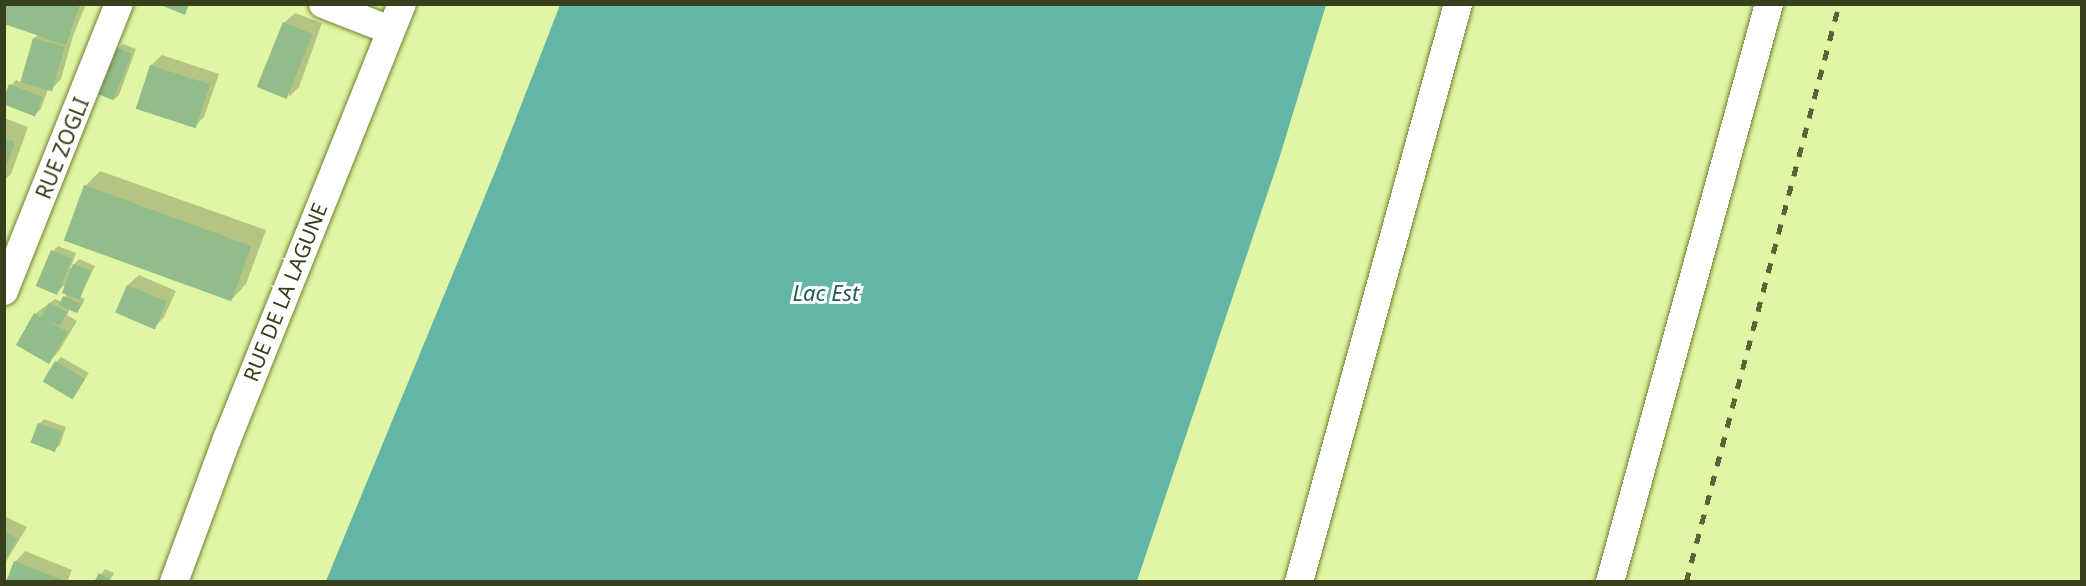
<!DOCTYPE html>
<html>
<head>
<meta charset="utf-8">
<style>
	body { margin:0 }
	#map { position:relative; width:2086px; height:586px; overflow:hidden; background:#e1f6a4; font-family:"Noto Sans",sans-serif }
	div>[style] { position:absolute }
	.water>* { inset:0; background:#63b5a5 }
	.shadow>* { inset:0; background:#0003 }
	.building>* { inset:0; background:#92bc8a; transform-origin:0 0 }
	.roads { filter:drop-shadow(0 0 2px #6d7f2f) drop-shadow(0 0 2px #6d7f2f) }
	.street>* { height:28px; margin:-14px; padding:0 14px; transform-origin:14px; border-radius:14px; background:#fff }
	.rail>* { height:4.5px; margin-top:-2.25px; transform-origin:0; background:repeating-linear-gradient(90deg,#586337 0 10px,transparent 0 20px) }
	span { translate:-50% -50%; white-space:nowrap; text-align:center; line-height:1.15; -webkit-text-stroke:6px #fff; paint-order:stroke }
	.street-label { font-size:21px; color:#373f1d }
	.water-label { font-size:22px; color:#1c5f54; font-style:italic }
	.frame { position:absolute; inset:0; border:6px solid #373f1d; pointer-events:none }
</style>
</head>
<body>
<div id="map">
	<div class="water">
		<div style="clip-path:polygon(560px 5px,1326px 5px,1279px 159px,1137px 581px,326px 581px,497px 167px)"></div>
	</div>
	<div class="shadow">
		<div style="clip-path:polygon(4px 4px,86px 4px,73px 36px,61px 79px,51px 90px,48px 89px,41px 109px,35px 114px,4px 103px,11px 85px,16px 80px,21px 82px,34px 38px,39px 34px)"></div>
		<div style="clip-path:polygon(295px 13px,322px 23px,299px 87px,289px 97px,284px 23px)"></div>
		<div style="clip-path:polygon(123px 44px,136px 49px,119px 95px,114px 100px,118px 49px)"></div>
		<div style="clip-path:polygon(162px 55px,219px 74px,204px 117px,194px 127px,136px 108px,151px 65px)"></div>
		<div style="clip-path:polygon(4px 118px,28px 127px,11px 174px,4px 180px)"></div>
		<div style="clip-path:polygon(100px 171px,266px 230px,246px 284px,232px 299px,85px 186px)"></div>
		<div style="clip-path:polygon(58px 246px,76px 253px,70px 269px,79px 259px,95px 266px,80px 297px,85px 299px,81px 307px,76px 312px,70px 309px,67px 315px,77px 321px,59px 351px,49px 362px,35px 314px,55px 299px,62px 302px,67px 294px,64px 285px,57px 293px,53px 251px)"></div>
		<div style="clip-path:polygon(139px 275px,176px 291px,164px 317px,154px 328px,116px 311px,128px 285px)"></div>
		<div style="clip-path:polygon(61px 357px,89px 373px,72px 398px,56px 362px)"></div>
		<div style="clip-path:polygon(44px 419px,66px 427px,60px 445px,54px 450px,39px 424px)"></div>
		<div style="clip-path:polygon(4px 516px,27px 527px,4px 565px)"></div>
		<div style="clip-path:polygon(25px 551px,72px 570px,67px 582px,7px 582px,15px 562px)"></div>
		<div style="clip-path:polygon(105px 569px,114px 573px,109px 582px,96px 582px)"></div>
	</div>
	<div class="building">
		<div style="clip-path:polygon(4px 4px,80px 4px,66px 45px,4px 24px)"></div>
		<div style="clip-path:polygon(158px 4px,189px 4px,185px 15px)"></div>
		<div style="left:283px;top:22px;width:32px;height:70px;rotate:22deg"></div>
		<div style="left:33px;top:38px;width:33px;height:46px;rotate:16deg"></div>
		<div style="left:117px;top:48px;width:16px;height:50px;rotate:22deg"></div>
		<div style="left:150px;top:65px;width:63px;height:46px;rotate:18deg"></div>
		<div style="left:9px;top:84px;width:36px;height:21px;rotate:21deg"></div>
		<div style="clip-path:polygon(4px 138px,15px 142px,5px 169px,4px 168px)"></div>
		<div style="left:84px;top:185px;width:178px;height:59px;rotate:20deg"></div>
		<div style="left:51px;top:250px;width:23px;height:39px;rotate:23deg"></div>
		<div style="left:73px;top:264px;width:19px;height:31px;rotate:21deg"></div>
		<div style="left:127px;top:285px;width:43px;height:30px;rotate:23deg"></div>
		<div style="left:63px;top:296px;width:20px;height:10px;rotate:24deg"></div>
		<div style="clip-path:polygon(49px 303px,67px 312px,60px 326px,46px 320px,68px 332px,49px 364px,16px 345px,34px 313px,41px 317px)"></div>
		<div style="left:55px;top:361px;width:35px;height:24px;rotate:31deg"></div>
		<div style="left:38px;top:423px;width:26px;height:21px;rotate:21deg"></div>
		<div style="clip-path:polygon(4px 531px,17px 538px,4px 562px)"></div>
		<div style="clip-path:polygon(14px 561px,65px 581px,65px 582px,6px 582px)"></div>
		<div style="clip-path:polygon(99px 573px,110px 579px,108px 582px,94px 582px)"></div>
	</div>
	<div class="roads">
		<div class="street">
			<div style="left:323px;top:4px;width:72px;rotate:21.2deg"></div>
			<div style="left:4px;top:291px;width:309px;rotate:-68.2deg"></div>
			<div style="left:174px;top:582px;width:153px;rotate:-69.7deg"></div>
			<div style="left:227px;top:439px;width:469px;rotate:-68.1deg"></div>
			<div style="left:1299px;top:582px;width:599px;rotate:-74.62deg"></div>
			<div style="left:1610px;top:582px;width:599px;rotate:-74.62deg"></div>
		</div>
	</div>
	<div class="rail">
		<div style="left:1686px;top:582px;width:598px;rotate:-75.17deg"></div>
	</div>
	<div class="street-label">
		<span style="left:62px;top:148px;rotate:-68deg">RUE ZOGLI</span>
		<span style="left:285px;top:292px;rotate:-68deg">RUE DE LA LAGUNE</span>
	</div>
	<div class="water-label">
		<span style="left:826px;top:293px">Lac Est</span>
	</div>
	<div class="frame"></div>
</div>
</body>
</html>
